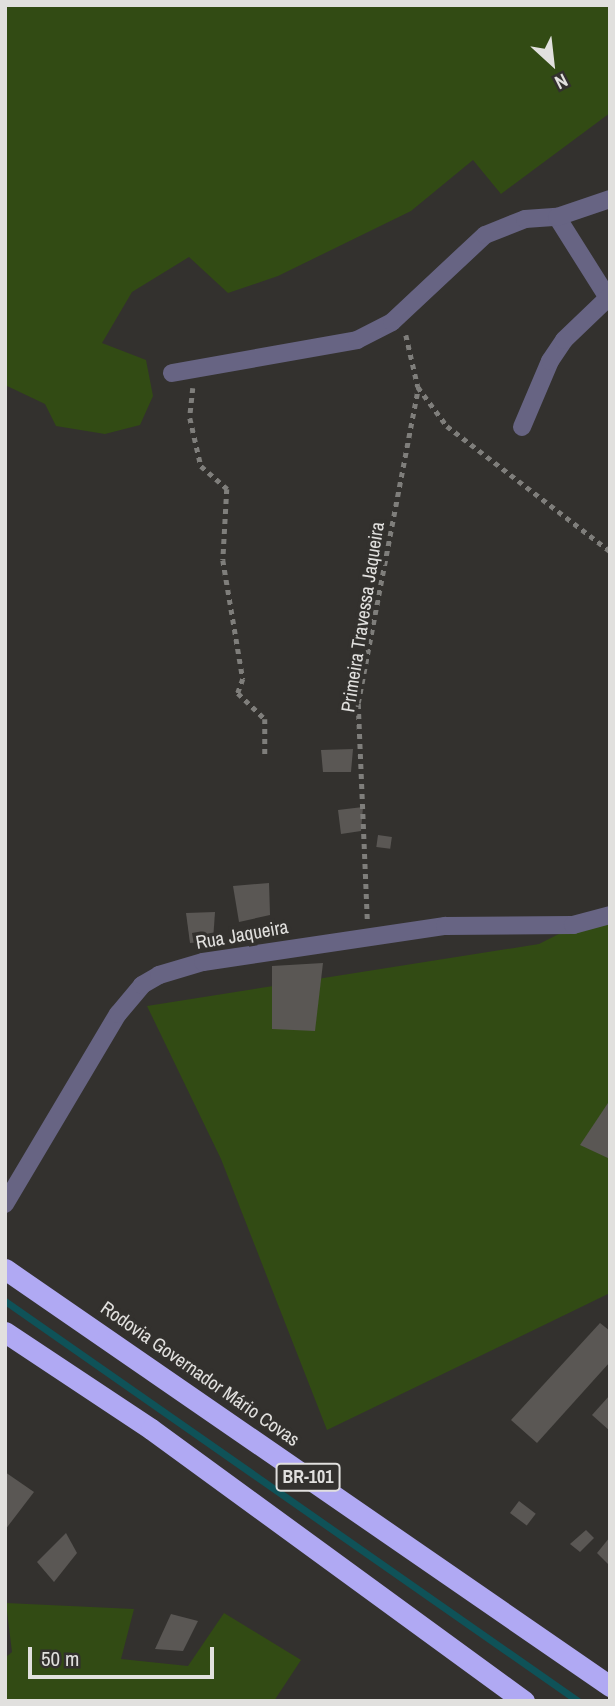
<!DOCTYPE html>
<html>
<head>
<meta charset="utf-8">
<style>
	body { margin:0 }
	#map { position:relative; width:615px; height:1706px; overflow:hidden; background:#33312e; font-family:"Archivo Narrow",sans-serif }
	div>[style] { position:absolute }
	.green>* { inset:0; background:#324b14 }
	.stream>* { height:7px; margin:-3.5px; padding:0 3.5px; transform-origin:3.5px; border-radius:3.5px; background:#0f5258 }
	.building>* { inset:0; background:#5a5754; transform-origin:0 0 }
	.path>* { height:4.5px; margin-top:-2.25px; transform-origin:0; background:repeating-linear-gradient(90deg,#7f7e7b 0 5px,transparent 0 10px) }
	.street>* { height:18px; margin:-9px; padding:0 9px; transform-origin:9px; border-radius:9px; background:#676483 }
	.highway>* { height:21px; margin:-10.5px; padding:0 10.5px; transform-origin:10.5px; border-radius:10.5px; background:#b0a9f3 }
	span { translate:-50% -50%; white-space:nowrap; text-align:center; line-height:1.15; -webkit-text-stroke:7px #33312e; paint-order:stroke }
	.shield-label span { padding:2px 5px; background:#33312e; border:2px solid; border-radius:5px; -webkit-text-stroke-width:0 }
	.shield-label { font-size:18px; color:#e1e0de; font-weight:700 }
	.street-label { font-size:19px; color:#e1e0de }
	.frame { position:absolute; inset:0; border:7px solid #e1e0de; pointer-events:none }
	.north { position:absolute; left:517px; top:28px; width:70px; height:70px; -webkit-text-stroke:5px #33312e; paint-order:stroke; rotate:153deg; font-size:19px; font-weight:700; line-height:28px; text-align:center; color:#e1e0de }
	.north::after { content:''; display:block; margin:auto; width:24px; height:32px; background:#e1e0de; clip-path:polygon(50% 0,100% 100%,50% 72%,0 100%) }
	.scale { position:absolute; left:28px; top:1647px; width:186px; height:32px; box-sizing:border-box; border:4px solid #e1e0de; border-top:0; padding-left:9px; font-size:21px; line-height:24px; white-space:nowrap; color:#e1e0de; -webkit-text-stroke:5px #33312e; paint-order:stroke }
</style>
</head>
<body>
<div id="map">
	<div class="green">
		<div style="clip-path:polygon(5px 5px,610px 5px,610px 113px,501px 194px,473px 160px,411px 211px,278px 276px,228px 293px,189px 257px,132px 292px,102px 343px,146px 360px,153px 396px,140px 425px,105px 434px,56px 426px,45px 404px,5px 385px)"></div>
		<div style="clip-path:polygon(610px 908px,610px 1293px,327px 1430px,221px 1159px,147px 1006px,539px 944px)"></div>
		<div style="clip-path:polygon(6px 1603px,134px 1609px,121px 1659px,188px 1666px,224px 1613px,301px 1660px,274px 1701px,5px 1701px,5px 1658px,12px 1652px)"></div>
	</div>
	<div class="stream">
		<div style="left:5px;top:1301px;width:699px;rotate:34.92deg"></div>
	</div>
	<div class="building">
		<div style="clip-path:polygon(353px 749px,351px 772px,323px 772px,321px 750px)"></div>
		<div style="clip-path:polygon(363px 807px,361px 831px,341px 834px,338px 810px)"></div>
		<div style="left:378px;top:835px;width:14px;height:12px;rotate:8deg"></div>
		<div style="clip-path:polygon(269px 883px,270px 915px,239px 922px,233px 886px)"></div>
		<div style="clip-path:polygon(215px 912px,213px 941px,190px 943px,186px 913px)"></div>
		<div style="clip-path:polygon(323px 963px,315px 1031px,272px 1029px,272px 966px)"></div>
		<div style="clip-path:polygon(608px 1103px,610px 1104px,610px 1159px,580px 1145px)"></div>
		<div style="clip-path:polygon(600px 1323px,610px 1331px,610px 1362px,537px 1443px,511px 1420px)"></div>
		<div style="clip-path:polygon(610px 1395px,610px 1431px,592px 1415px)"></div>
		<div style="clip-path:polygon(5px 1472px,34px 1492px,5px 1530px)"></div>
		<div style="left:519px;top:1501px;width:21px;height:15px;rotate:37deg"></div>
		<div style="clip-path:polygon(586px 1530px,594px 1538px,580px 1552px,570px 1544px)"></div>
		<div style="clip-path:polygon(66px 1533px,77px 1553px,54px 1582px,37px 1562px)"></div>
		<div style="clip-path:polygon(610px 1537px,610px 1566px,597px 1553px)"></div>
		<div style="clip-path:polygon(171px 1614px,198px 1621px,183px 1651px,155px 1649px)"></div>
	</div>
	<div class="path">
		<div style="left:406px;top:335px;width:53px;rotate:77deg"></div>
		<div style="left:418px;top:387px;width:49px;rotate:53.4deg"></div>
		<div style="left:447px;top:426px;width:205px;rotate:37.5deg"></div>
		<div style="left:193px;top:388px;width:30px;rotate:96deg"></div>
		<div style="left:190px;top:418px;width:49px;rotate:77.1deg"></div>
		<div style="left:201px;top:466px;width:35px;rotate:41deg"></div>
		<div style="left:227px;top:489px;width:71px;rotate:93.2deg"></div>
		<div style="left:223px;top:560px;width:121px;rotate:80.5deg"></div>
		<div style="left:243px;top:679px;width:15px;rotate:110deg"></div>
		<div style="left:238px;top:693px;width:37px;rotate:44deg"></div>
		<div style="left:265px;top:719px;width:37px;rotate:90deg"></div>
		<div style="left:367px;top:919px;width:216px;rotate:-92.4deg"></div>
		<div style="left:358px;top:703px;width:322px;rotate:-79.2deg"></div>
	</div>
	<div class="street">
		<div style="left:557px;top:217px;width:99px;rotate:57.8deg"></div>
		<div style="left:172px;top:373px;width:188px;rotate:-10.1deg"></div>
		<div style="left:357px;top:340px;width:39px;rotate:-27deg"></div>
		<div style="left:392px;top:322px;width:127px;rotate:-43.1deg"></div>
		<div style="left:485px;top:235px;width:43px;rotate:-21.8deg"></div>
		<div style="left:525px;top:219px;width:32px;rotate:-4deg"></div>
		<div style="left:557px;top:217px;width:56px;rotate:-18.8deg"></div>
		<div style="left:522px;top:427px;width:72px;rotate:-67deg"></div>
		<div style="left:550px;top:361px;width:25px;rotate:-56deg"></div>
		<div style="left:564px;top:340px;width:61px;rotate:-43.7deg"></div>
		<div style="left:5px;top:1204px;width:221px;rotate:-59.3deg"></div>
		<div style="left:118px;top:1014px;width:38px;rotate:-50deg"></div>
		<div style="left:142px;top:985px;width:20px;rotate:-30deg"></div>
		<div style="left:159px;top:975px;width:46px;rotate:-16.5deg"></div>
		<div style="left:203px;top:962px;width:245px;rotate:-8.5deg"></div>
		<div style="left:445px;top:926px;width:128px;rotate:-0.4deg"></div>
		<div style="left:573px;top:925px;width:38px;rotate:-15deg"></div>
	</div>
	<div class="highway">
		<div style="left:5px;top:1269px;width:735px;rotate:34.58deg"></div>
		<div style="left:5px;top:1332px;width:175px;rotate:33.6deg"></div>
		<div style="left:151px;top:1429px;width:462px;rotate:36.1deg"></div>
	</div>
	<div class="shield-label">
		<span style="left:308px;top:1477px">BR-101</span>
	</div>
	<div class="street-label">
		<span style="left:363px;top:617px;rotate:-81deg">Primeira Travessa Jaqueira</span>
		<span style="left:242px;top:935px;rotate:-10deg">Rua Jaqueira</span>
		<span style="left:200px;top:1374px;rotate:35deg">Rodovia Governador Mário Covas</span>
	</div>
	<div class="frame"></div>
	<div class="north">N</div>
	<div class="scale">50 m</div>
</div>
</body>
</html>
